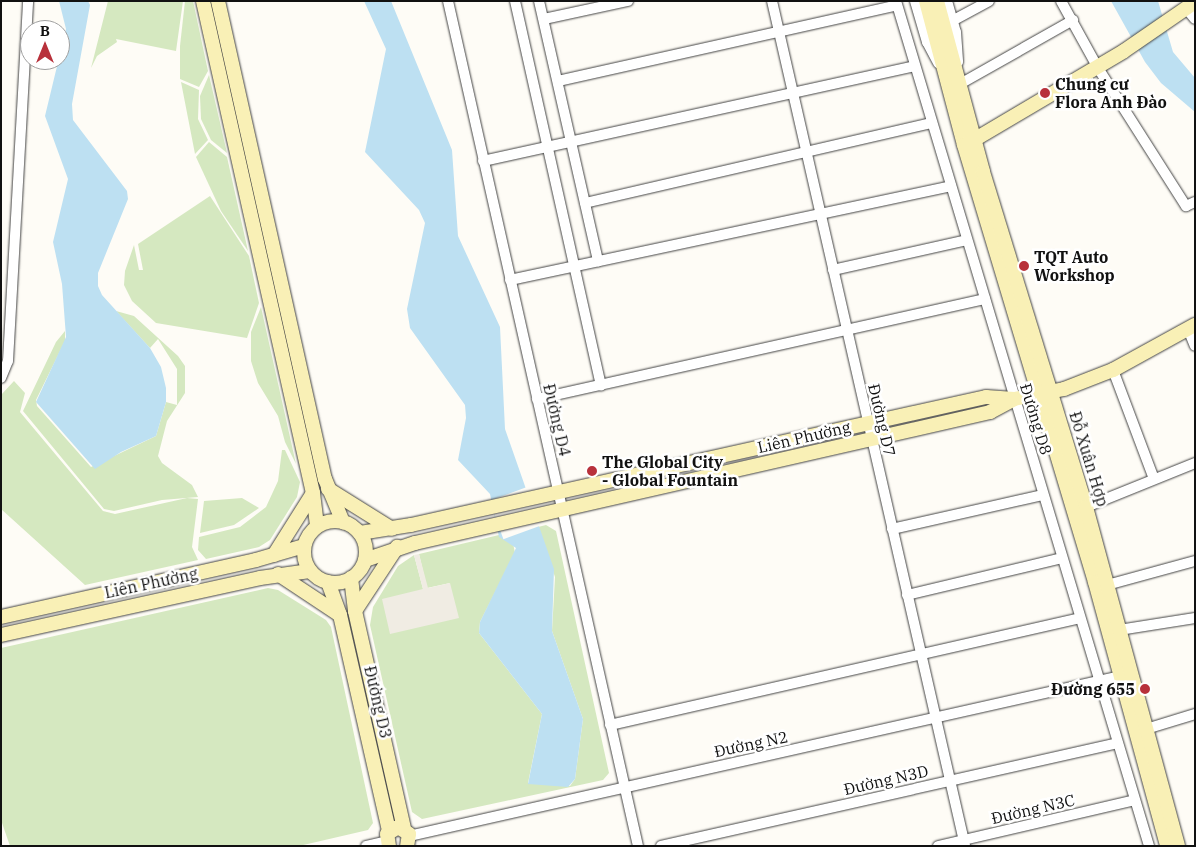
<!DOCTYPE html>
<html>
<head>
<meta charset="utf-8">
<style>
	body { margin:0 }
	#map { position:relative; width:1196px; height:847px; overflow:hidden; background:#fefcf6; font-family:"IBM Plex Serif",serif }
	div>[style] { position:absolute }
	.green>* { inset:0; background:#d5e8c0 }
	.plaza>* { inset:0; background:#f0ece3 }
	.water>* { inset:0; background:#bde0f2 }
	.pier>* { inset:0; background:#fefcf6; transform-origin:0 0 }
	.roads { filter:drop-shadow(0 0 1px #444) drop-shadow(0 0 1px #444) }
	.street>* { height:10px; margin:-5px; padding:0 5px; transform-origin:5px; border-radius:5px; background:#fff }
	.secondary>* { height:14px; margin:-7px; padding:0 7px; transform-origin:7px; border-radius:7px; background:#f9f0b6 }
	.secondary>.ring { margin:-7px; padding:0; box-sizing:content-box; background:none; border:14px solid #f9f0b6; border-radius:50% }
	.dots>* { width:14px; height:14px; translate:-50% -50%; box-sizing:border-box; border:2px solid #fff; border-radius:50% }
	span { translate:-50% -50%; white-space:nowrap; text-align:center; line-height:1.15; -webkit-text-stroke:5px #fff; paint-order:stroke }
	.poi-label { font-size:16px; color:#111; font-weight:700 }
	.left { translate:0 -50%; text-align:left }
	.right { translate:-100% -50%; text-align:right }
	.street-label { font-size:16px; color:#111 }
	.frame { position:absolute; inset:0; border:2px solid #111; pointer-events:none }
	.north { position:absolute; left:20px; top:20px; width:50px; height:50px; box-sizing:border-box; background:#fff; border:1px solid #a0a0a0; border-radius:50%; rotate:0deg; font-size:14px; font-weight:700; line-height:20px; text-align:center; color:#111 }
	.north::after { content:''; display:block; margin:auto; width:18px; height:22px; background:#b8313b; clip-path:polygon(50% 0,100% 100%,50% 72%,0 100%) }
</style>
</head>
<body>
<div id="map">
	<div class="green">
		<div style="clip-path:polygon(108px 1px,183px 1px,176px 51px,116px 39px,117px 42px,97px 56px,91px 68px)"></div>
		<div style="clip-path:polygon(185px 1px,193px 1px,208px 71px,199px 87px,180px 79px,180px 46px)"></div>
		<div style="clip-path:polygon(209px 75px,227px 153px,211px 140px,201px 119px,200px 96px)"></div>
		<div style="clip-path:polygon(181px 82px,199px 90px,198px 119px,208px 140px,195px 154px)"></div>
		<div style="clip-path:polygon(209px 142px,227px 157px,248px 251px,221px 211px,196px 157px)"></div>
		<div style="clip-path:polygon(210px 196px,249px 256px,259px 303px,247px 338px,156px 323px,132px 301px,124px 285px,125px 271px,134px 245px,139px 270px,143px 270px,138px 244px)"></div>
		<div style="clip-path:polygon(261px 307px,296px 464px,285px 442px,278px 416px,258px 383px,251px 361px,251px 332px)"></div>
		<div style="clip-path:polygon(116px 311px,134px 316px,178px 356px,185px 366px,185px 393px,167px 421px,158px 456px,162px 463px,192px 485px,198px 497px,162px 500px,114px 511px,104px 509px,23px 411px,56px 342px,65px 331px,65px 341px,36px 400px,37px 406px,91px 467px,156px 436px,166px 402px,177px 405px,177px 369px,158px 339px,150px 348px)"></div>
		<div style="clip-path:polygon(14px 381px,25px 393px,20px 412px,103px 511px,115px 514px,187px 498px,198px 499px,192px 547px,198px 560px,85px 585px,1px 509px,1px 395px)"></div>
		<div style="clip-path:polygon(282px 450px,285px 450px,300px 482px,297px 497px,270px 540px,259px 547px,206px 559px,198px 550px,199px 537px,240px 527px,266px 507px,278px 481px)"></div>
		<div style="clip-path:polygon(242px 498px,259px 508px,234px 525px,200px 533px,204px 501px)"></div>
		<div style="clip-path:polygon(546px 525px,556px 531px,609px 773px,603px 780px,422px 819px,412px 812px,370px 625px,373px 607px,398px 566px,414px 555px,423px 589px,390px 634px,450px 583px,427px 588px,419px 554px,499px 535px,513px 543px,515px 553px,480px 622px,479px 633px,542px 714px,528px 783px,570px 786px,575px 779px,583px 719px,552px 631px,555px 577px,538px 527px)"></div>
		<div style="clip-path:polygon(268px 588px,278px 590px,326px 620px,331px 627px,373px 823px,368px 830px,299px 846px,10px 846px,1px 820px,1px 648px)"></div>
	</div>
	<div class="plaza">
		<div style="clip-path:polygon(419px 554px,428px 588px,450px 583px,459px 618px,390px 634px,382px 599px,423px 589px,414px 555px)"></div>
	</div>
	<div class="water">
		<div style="clip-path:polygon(59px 1px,88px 1px,90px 5px,72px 104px,73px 120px,127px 191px,128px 199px,98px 273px,98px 286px,102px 295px,150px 348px,161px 367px,166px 388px,166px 402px,156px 436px,121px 452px,95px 469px,36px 402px,66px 337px,62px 284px,53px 242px,68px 179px,45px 116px,66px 29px)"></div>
		<div style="clip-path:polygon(364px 1px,391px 1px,452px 150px,458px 236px,500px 327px,505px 429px,554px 569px,552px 631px,583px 719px,575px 779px,568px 787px,528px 784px,542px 714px,479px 633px,480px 622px,516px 548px,499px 537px,490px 494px,458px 460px,466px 418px,465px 405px,410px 328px,407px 309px,425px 223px,419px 210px,365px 152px,386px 49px)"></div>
		<div style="clip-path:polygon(1111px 1px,1158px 1px,1173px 52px,1195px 78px,1195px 112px,1161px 83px,1145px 62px)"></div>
	</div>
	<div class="pier">
		<div style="left:527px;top:487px;width:41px;height:40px;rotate:70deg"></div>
	</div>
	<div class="roads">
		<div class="street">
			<div style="left:448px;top:1px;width:866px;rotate:77.33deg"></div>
			<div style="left:515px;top:1px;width:394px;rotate:77.4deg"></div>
			<div style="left:539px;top:1px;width:267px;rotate:77.2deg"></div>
			<div style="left:772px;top:1px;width:867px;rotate:77.13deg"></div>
			<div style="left:896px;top:1px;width:882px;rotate:73.33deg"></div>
			<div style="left:915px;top:1px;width:43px;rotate:73.7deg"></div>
			<div style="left:927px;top:42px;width:24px;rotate:62deg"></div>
			<div style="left:947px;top:1px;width:32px;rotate:74deg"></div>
			<div style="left:956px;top:32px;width:30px;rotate:86deg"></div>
			<div style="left:1061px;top:1px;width:77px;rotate:61.1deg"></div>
			<div style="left:1098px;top:68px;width:164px;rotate:57.5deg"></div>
			<div style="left:1186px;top:206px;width:10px;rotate:-24deg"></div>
			<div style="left:1186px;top:8px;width:14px;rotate:51deg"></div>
			<div style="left:544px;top:19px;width:86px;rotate:-12.1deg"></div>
			<div style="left:952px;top:21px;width:42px;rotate:-28.4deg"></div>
			<div style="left:959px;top:77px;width:7px;rotate:82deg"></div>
			<div style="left:960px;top:84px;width:130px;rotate:-29.5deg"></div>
			<div style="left:558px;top:81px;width:347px;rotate:-12.6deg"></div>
			<div style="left:483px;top:161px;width:442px;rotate:-12.4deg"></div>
			<div style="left:585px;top:203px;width:356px;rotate:-13deg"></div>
			<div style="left:833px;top:270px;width:137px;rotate:-12.6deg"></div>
			<div style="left:510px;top:280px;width:451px;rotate:-12deg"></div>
			<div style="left:1188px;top:329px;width:18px;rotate:68deg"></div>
			<div style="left:1113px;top:370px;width:116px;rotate:69.4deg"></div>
			<div style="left:1px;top:378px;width:18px;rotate:-68deg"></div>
			<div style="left:8px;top:361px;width:361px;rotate:-86.8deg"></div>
			<div style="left:537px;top:399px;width:459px;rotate:-12.6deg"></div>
			<div style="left:1086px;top:507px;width:118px;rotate:-22deg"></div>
			<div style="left:892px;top:529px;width:155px;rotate:-12.7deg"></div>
			<div style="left:1107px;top:585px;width:91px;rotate:-15.3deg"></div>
			<div style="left:907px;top:595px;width:159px;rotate:-13.4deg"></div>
			<div style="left:1119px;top:630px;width:77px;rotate:-9deg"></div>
			<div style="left:610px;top:725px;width:482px;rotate:-12.8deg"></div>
			<div style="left:1146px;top:729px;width:51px;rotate:-17deg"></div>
			<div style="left:409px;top:836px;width:730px;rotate:-12.67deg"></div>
			<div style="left:366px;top:846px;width:22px;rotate:-13deg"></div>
			<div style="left:661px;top:846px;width:468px;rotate:-12.7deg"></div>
			<div style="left:938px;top:846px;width:202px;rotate:-13.1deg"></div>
		</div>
		<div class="secondary">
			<div style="left:203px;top:1px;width:504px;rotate:77.4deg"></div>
			<div style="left:313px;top:493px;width:33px;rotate:83deg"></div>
			<div style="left:218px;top:1px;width:490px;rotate:77.4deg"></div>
			<div style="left:325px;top:479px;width:47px;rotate:67.3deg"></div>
			<div style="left:926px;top:1px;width:149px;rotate:75.2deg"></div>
			<div style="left:964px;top:145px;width:456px;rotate:73.3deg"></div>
			<div style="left:1095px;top:582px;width:274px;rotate:74.7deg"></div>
			<div style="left:937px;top:1px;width:177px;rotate:74.9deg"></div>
			<div style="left:983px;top:172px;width:350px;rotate:72.9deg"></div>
			<div style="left:1086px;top:507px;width:351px;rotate:74.8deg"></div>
			<div style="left:967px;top:144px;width:182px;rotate:-30.6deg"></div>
			<div style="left:1124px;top:51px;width:86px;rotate:-34.6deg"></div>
			<div style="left:328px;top:489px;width:75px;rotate:32deg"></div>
			<div class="ring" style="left:304px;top:521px;width:48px;height:48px"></div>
			<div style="left:360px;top:533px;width:52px;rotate:-8.9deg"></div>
			<div style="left:411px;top:525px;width:589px;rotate:-12.55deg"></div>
			<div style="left:986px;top:397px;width:28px;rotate:4deg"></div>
			<div style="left:1014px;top:399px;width:51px;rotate:-11.3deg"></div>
			<div style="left:1064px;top:389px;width:53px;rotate:-21.2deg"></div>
			<div style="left:1113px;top:370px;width:94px;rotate:-28.8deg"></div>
			<div style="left:274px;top:555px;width:73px;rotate:-57.8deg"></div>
			<div style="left:365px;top:560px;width:53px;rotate:-18.8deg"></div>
			<div style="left:415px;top:543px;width:590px;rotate:-12.83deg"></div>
			<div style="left:990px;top:412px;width:27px;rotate:-28deg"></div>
			<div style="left:278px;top:574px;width:74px;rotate:33.5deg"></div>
			<div style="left:351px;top:578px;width:33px;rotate:83deg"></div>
			<div style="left:355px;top:611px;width:223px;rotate:77.3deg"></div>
			<div style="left:328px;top:582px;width:35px;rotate:70deg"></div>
			<div style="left:340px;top:615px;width:221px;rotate:77.2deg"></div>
			<div style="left:355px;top:611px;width:77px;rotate:-56.7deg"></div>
			<div style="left:1px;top:617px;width:261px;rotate:-12.6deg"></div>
			<div style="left:256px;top:560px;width:50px;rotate:-16.3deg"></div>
			<div style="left:1px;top:635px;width:265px;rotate:-12.4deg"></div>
			<div style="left:260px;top:578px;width:50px;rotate:-8deg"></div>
			<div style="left:389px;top:846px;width:12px;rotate:-99deg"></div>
			<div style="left:387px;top:834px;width:13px;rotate:-32deg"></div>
			<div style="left:398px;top:827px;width:13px;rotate:32deg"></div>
			<div style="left:409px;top:834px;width:12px;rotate:99deg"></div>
		</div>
	</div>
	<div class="dots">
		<div style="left:1045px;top:93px;background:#b8313b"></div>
		<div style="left:1024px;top:266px;background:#b8313b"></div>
		<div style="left:592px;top:471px;background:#b8313b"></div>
		<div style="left:1145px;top:689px;background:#b8313b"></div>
	</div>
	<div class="poi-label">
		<span class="left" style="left:1055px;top:93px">Chung cư<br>Flora Anh Đào</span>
		<span class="left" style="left:1034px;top:266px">TQT Auto<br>Workshop</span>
		<span class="left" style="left:602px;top:471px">The Global City<br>- Global Fountain</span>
		<span class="right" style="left:1135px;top:689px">Đường 655</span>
	</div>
	<div class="street-label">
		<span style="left:1036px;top:419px;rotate:73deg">Đường D8</span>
		<span style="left:557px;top:420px;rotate:77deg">Đường D4</span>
		<span style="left:882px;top:420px;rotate:77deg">Đường D7</span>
		<span style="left:804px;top:437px;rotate:-13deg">Liên Phường</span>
		<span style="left:1089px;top:459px;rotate:73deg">Đỗ Xuân Hợp</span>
		<span style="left:151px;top:583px;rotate:-12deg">Liên Phường</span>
		<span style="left:378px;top:702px;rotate:77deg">Đường D3</span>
		<span style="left:751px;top:744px;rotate:-12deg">Đường N2</span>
		<span style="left:886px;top:780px;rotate:-13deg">Đường N3D</span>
		<span style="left:1033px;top:809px;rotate:-13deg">Đường N3C</span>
	</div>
	<div class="frame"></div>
	<div class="north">B</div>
</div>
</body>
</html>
